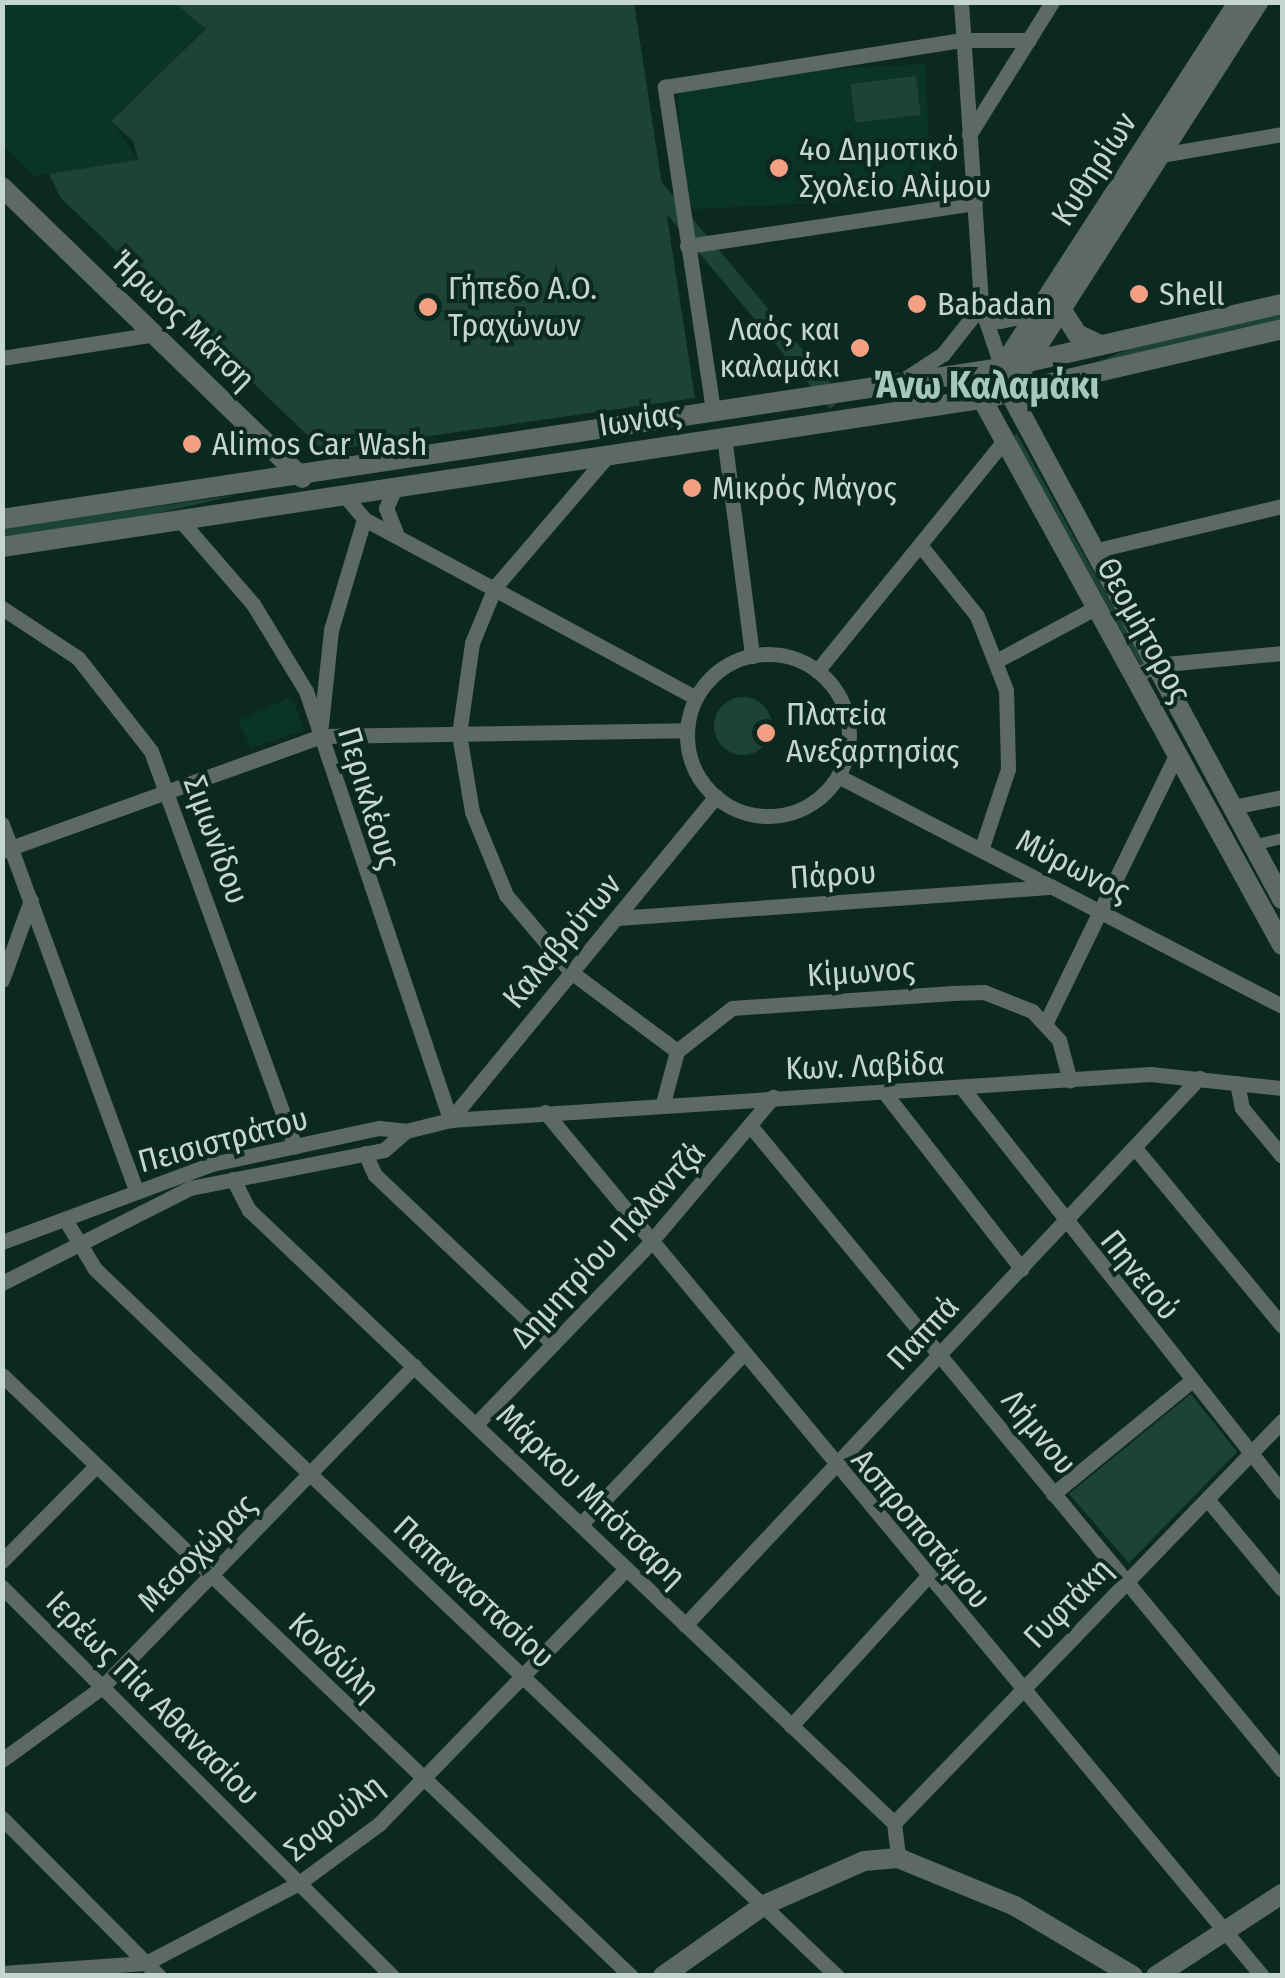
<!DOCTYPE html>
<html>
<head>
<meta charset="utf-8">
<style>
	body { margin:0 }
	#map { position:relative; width:1285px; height:1978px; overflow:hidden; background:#0c2921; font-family:"Fira Sans Condensed",sans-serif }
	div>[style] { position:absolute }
	.built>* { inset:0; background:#0b3429; transform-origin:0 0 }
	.green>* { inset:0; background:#1d4337; transform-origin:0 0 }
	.round { border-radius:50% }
	.pedestrian>* { height:11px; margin:-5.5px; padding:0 5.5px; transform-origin:5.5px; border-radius:5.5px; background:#5c6964 }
	.minor>* { height:15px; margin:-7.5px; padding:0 7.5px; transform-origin:7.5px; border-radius:7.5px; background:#5c6964 }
	.minor>.ring { margin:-7.5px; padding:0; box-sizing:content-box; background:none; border:15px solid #5c6964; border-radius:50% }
	.tertiary>* { height:20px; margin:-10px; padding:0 10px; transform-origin:10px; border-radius:10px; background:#5c6964 }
	.dots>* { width:28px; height:28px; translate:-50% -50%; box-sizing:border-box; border:5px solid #0c2921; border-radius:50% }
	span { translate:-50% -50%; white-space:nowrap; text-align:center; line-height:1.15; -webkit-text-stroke:8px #0c2921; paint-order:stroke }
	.poi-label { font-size:32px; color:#c5d6d0 }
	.left { translate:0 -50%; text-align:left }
	.right { translate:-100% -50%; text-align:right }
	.street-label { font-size:32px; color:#c5d6d0 }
	.quarter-label { font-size:38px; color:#a6c7bb; font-weight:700 }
	.frame { position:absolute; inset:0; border:5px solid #c5d6d0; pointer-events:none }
</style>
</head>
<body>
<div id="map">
	<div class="built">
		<div style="clip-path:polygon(2px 3px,175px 3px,207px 29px,111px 120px,139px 161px,34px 176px,3px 146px)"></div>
		<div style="left:925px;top:64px;width:133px;height:248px;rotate:87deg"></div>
		<div style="clip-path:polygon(291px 697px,305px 730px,251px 748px,238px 720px)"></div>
	</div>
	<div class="green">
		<div style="clip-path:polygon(175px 3px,634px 3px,695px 398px,324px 451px,60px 197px,49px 174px,138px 160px,133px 141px,111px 121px,206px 29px)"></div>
		<div style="left:916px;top:76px;width:39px;height:66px;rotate:83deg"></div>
		<div style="clip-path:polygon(1282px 311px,1282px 322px,1075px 371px,1156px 338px)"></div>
		<div style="left:843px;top:398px;width:17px;height:509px;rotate:140deg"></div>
		<div style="left:1017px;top:434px;width:262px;height:4px;rotate:61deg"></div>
		<div style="clip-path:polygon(237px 495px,150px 515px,3px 538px,3px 528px)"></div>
		<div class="round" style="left:714px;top:697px;width:58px;height:58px"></div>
		<div style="clip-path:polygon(1191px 1394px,1237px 1452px,1129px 1563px,1069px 1494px)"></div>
	</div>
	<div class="pedestrian">
		<div style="left:1253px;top:845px;width:30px;rotate:-14deg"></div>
	</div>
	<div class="minor">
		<div style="left:961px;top:2px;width:305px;rotate:86.2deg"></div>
		<div style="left:981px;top:306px;width:65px;rotate:71.3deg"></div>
		<div style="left:969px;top:135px;width:157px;rotate:-58deg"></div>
		<div style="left:1155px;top:156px;width:129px;rotate:-9.8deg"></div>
		<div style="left:687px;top:246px;width:291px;rotate:-8.5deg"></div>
		<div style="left:2px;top:358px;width:155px;rotate:-8.9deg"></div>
		<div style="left:906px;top:378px;width:44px;rotate:-33deg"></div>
		<div style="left:943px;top:354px;width:61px;rotate:-51.6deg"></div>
		<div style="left:713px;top:410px;width:327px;rotate:-98.5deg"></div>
		<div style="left:665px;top:87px;width:301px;rotate:-9deg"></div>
		<div style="left:962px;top:40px;width:67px"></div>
		<div style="left:724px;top:436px;width:222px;rotate:82.7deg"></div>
		<div style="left:609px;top:454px;width:175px;rotate:130.6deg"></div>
		<div style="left:495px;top:587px;width:61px;rotate:112.3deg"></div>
		<div style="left:472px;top:643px;width:92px;rotate:98.1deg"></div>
		<div style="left:459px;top:734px;width:79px;rotate:80.5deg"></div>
		<div style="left:472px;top:812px;width:90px;rotate:67.7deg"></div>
		<div style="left:506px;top:895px;width:101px;rotate:49.8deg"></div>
		<div style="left:571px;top:972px;width:132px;rotate:36.7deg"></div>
		<div style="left:395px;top:488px;width:22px;rotate:114deg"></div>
		<div style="left:386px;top:508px;width:27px;rotate:68deg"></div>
		<div style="left:345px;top:496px;width:30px;rotate:50deg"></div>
		<div style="left:364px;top:519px;width:377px;rotate:28.3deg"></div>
		<div style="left:181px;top:521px;width:110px;rotate:49.1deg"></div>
		<div style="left:253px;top:604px;width:102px;rotate:58.7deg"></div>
		<div style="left:306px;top:691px;width:453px;rotate:71.4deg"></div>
		<div style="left:920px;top:545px;width:91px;rotate:51.2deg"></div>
		<div style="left:977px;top:616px;width:79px;rotate:68.6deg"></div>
		<div style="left:1006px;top:690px;width:79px;rotate:88.5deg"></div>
		<div style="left:1008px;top:769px;width:85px;rotate:108.4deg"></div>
		<div style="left:1093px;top:551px;width:194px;rotate:-13.4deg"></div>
		<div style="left:2px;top:608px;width:91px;rotate:33.3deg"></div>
		<div style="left:78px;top:658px;width:118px;rotate:51.9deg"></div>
		<div style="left:151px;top:751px;width:421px;rotate:70deg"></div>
		<div class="ring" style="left:687px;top:654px;width:147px;height:147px"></div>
		<div style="left:998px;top:660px;width:112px;rotate:-28.2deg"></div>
		<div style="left:817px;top:671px;width:298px;rotate:-50.9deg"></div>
		<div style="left:1135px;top:676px;width:23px;rotate:-29deg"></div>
		<div style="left:1155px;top:665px;width:128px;rotate:-5.4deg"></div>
		<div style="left:321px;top:725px;width:96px;rotate:-84deg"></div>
		<div style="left:331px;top:630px;width:116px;rotate:-73.4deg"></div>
		<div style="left:838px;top:776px;width:500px;rotate:27.38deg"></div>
		<div style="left:1233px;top:807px;width:50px;rotate:-11.5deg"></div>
		<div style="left:2px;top:824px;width:391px;rotate:69.9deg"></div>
		<div style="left:2px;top:851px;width:339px;rotate:-19.8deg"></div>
		<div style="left:321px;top:736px;width:366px;rotate:-0.9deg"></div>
		<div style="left:617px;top:918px;width:433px;rotate:-4.1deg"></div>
		<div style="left:2px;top:980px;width:85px;rotate:-70.1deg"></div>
		<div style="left:1046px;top:1022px;width:298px;rotate:-64deg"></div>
		<div style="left:1237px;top:1083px;width:25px;rotate:79deg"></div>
		<div style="left:1242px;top:1108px;width:62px;rotate:50.2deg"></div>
		<div style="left:963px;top:1089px;width:514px;rotate:51.64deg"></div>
		<div style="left:884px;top:1092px;width:224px;rotate:52.1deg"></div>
		<div style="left:663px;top:1103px;width:54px;rotate:-74.9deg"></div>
		<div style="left:677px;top:1051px;width:70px;rotate:-38deg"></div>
		<div style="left:732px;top:1008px;width:222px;rotate:-3.9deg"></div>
		<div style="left:953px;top:993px;width:31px;rotate:-2deg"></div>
		<div style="left:984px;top:992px;width:52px;rotate:21.6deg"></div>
		<div style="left:1032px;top:1011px;width:40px;rotate:47deg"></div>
		<div style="left:1059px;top:1040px;width:42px;rotate:75deg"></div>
		<div style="left:545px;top:1112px;width:1123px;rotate:50.31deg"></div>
		<div style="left:450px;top:1120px;width:419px;rotate:-50.6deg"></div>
		<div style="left:753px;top:1129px;width:831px;rotate:50.47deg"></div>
		<div style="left:1135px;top:1148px;width:231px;rotate:50.4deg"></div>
		<div style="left:365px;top:1153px;width:24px;rotate:66deg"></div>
		<div style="left:375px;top:1175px;width:245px;rotate:43.5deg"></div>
		<div style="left:233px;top:1179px;width:35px;rotate:63deg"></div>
		<div style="left:249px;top:1210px;width:890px;rotate:43.54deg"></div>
		<div style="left:894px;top:1823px;width:35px;rotate:83deg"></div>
		<div style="left:66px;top:1221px;width:56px;rotate:58.9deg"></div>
		<div style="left:95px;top:1269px;width:1025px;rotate:43.62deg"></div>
		<div style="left:2px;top:1242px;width:224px;rotate:-20.4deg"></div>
		<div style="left:212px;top:1164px;width:171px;rotate:-12.2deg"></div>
		<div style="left:379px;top:1128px;width:27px;rotate:6deg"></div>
		<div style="left:2px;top:1283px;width:211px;rotate:-26.8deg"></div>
		<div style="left:190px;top:1188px;width:198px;rotate:-11.1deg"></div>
		<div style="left:384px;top:1150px;width:29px;rotate:-41deg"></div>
		<div style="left:406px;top:1131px;width:45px;rotate:-14deg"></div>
		<div style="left:450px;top:1120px;width:702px;rotate:-3.76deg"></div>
		<div style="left:1150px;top:1074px;width:133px;rotate:6.1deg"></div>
		<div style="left:2px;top:1375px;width:870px;rotate:43.7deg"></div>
		<div style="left:476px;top:1424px;width:248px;rotate:-46.1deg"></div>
		<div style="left:648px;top:1245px;width:194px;rotate:-49.8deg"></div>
		<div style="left:1053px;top:1494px;width:178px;rotate:-39.3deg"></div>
		<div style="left:1207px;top:1499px;width:117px;rotate:50.2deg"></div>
		<div style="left:581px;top:1524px;width:232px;rotate:-46.4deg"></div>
		<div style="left:2px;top:1561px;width:134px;rotate:-45.3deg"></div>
		<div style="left:2px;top:1587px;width:551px;rotate:44.93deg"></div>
		<div style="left:685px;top:1625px;width:751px;rotate:-46.78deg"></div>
		<div style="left:791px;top:1726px;width:200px;rotate:-47.6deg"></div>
		<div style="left:2px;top:1760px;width:124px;rotate:-36.1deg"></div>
		<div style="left:102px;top:1687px;width:448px;rotate:-45.8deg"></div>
		<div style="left:2px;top:1818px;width:223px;rotate:45.2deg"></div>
		<div style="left:894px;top:1823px;width:559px;rotate:-46.02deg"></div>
		<div style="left:2px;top:1973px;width:144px;rotate:-4deg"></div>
		<div style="left:146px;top:1963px;width:173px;rotate:-27.6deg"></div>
		<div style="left:299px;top:1883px;width:99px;rotate:-36.4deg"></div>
		<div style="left:379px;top:1824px;width:355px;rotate:-45.9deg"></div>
	</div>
	<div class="tertiary">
		<div style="left:2px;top:187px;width:418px;rotate:44.1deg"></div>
		<div style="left:981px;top:306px;width:23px;rotate:34deg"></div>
		<div style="left:1000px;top:319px;width:39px;rotate:-12deg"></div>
		<div style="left:1061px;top:309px;width:30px;rotate:57deg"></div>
		<div style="left:1077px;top:334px;width:26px;rotate:25deg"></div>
		<div style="left:1024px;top:367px;width:434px;rotate:-57.3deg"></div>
		<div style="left:999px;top:372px;width:440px;rotate:-57.1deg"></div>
		<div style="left:1005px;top:384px;width:585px;rotate:61.73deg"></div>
		<div style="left:982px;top:399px;width:623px;rotate:61.21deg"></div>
		<div style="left:2px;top:519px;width:1011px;rotate:-8.59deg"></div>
		<div style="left:1002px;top:368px;width:287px;rotate:-12.9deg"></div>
		<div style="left:2px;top:547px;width:991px;rotate:-8.59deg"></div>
		<div style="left:982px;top:399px;width:308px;rotate:-13.1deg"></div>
		<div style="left:663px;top:1976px;width:123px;rotate:-35.1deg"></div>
		<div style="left:764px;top:1905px;width:109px;rotate:-23.7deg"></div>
		<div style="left:864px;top:1861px;width:34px;rotate:-5deg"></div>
		<div style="left:898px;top:1858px;width:126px;rotate:22.3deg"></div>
		<div style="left:1015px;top:1906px;width:137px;rotate:30.7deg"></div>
		<div style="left:1156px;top:1976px;width:150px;rotate:-33.1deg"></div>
	</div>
	<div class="dots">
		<div style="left:779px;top:168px;background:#f2a081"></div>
		<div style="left:1139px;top:294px;background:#f2a081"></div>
		<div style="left:917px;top:304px;background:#f2a081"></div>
		<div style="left:428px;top:307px;background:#f2a081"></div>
		<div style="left:860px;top:348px;background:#f2a081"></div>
		<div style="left:192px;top:444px;background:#f2a081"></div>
		<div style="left:692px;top:488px;background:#f2a081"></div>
		<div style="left:766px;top:733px;background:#f2a081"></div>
	</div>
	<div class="poi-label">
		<span class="left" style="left:799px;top:168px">4ο Δημοτικό<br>Σχολείο Αλίμου</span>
		<span class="left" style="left:448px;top:307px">Γήπεδο Α.Ο.<br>Τραχώνων</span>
		<span class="left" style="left:1159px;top:294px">Shell</span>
		<span class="left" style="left:937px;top:304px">Babadan</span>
		<span class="right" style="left:840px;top:348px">Λαός και<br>καλαμάκι</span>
		<span class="left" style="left:212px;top:444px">Alimos Car Wash</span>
		<span class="left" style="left:712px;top:488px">Μικρός Μάγος</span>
		<span class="left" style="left:786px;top:733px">Πλατεία<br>Ανεξαρτησίας</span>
	</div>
	<div class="street-label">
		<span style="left:1094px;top:169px;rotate:-57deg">Κυθηρίων</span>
		<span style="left:183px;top:320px;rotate:44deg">Ήρωος Μάτση</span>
		<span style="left:640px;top:419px;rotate:-9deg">Ιωνίας</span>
		<span style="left:1144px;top:630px;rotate:61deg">Θεομήτορος</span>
		<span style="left:369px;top:798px;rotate:73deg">Περικλέους</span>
		<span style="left:216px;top:840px;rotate:70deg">Σιμωνίδου</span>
		<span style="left:1073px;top:866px;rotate:27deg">Μύρωνος</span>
		<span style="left:833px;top:875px;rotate:-4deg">Πάρου</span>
		<span style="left:562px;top:941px;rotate:-50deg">Καλαβρύτων</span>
		<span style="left:861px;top:972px;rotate:-4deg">Κίμωνος</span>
		<span style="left:865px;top:1066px;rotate:-2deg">Κων. Λαβίδα</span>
		<span style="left:223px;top:1140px;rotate:-15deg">Πεισιστράτου</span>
		<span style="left:608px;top:1245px;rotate:-47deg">Δημητρίου Παλαντζά</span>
		<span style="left:1140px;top:1275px;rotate:51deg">Πηνειού</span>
		<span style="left:923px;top:1333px;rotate:-47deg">Παππά</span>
		<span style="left:1039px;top:1432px;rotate:51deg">Λήμνου</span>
		<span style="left:591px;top:1496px;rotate:44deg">Μάρκου Μπότσαρη</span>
		<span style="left:921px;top:1529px;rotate:50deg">Ασπροποτάμου</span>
		<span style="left:197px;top:1553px;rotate:-45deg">Μεσοχώρας</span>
		<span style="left:474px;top:1592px;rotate:43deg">Παπαναστασίου</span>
		<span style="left:1068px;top:1603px;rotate:-46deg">Γυφτάκη</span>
		<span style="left:334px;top:1657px;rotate:44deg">Κονδύλη</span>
		<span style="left:153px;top:1698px;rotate:45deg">Ιερέως Πία Αθανασίου</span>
		<span style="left:334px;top:1818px;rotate:-39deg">Σοφούλη</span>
	</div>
	<div class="quarter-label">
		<span style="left:986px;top:386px">Άνω Καλαμάκι</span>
	</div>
	<div class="frame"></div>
</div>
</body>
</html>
